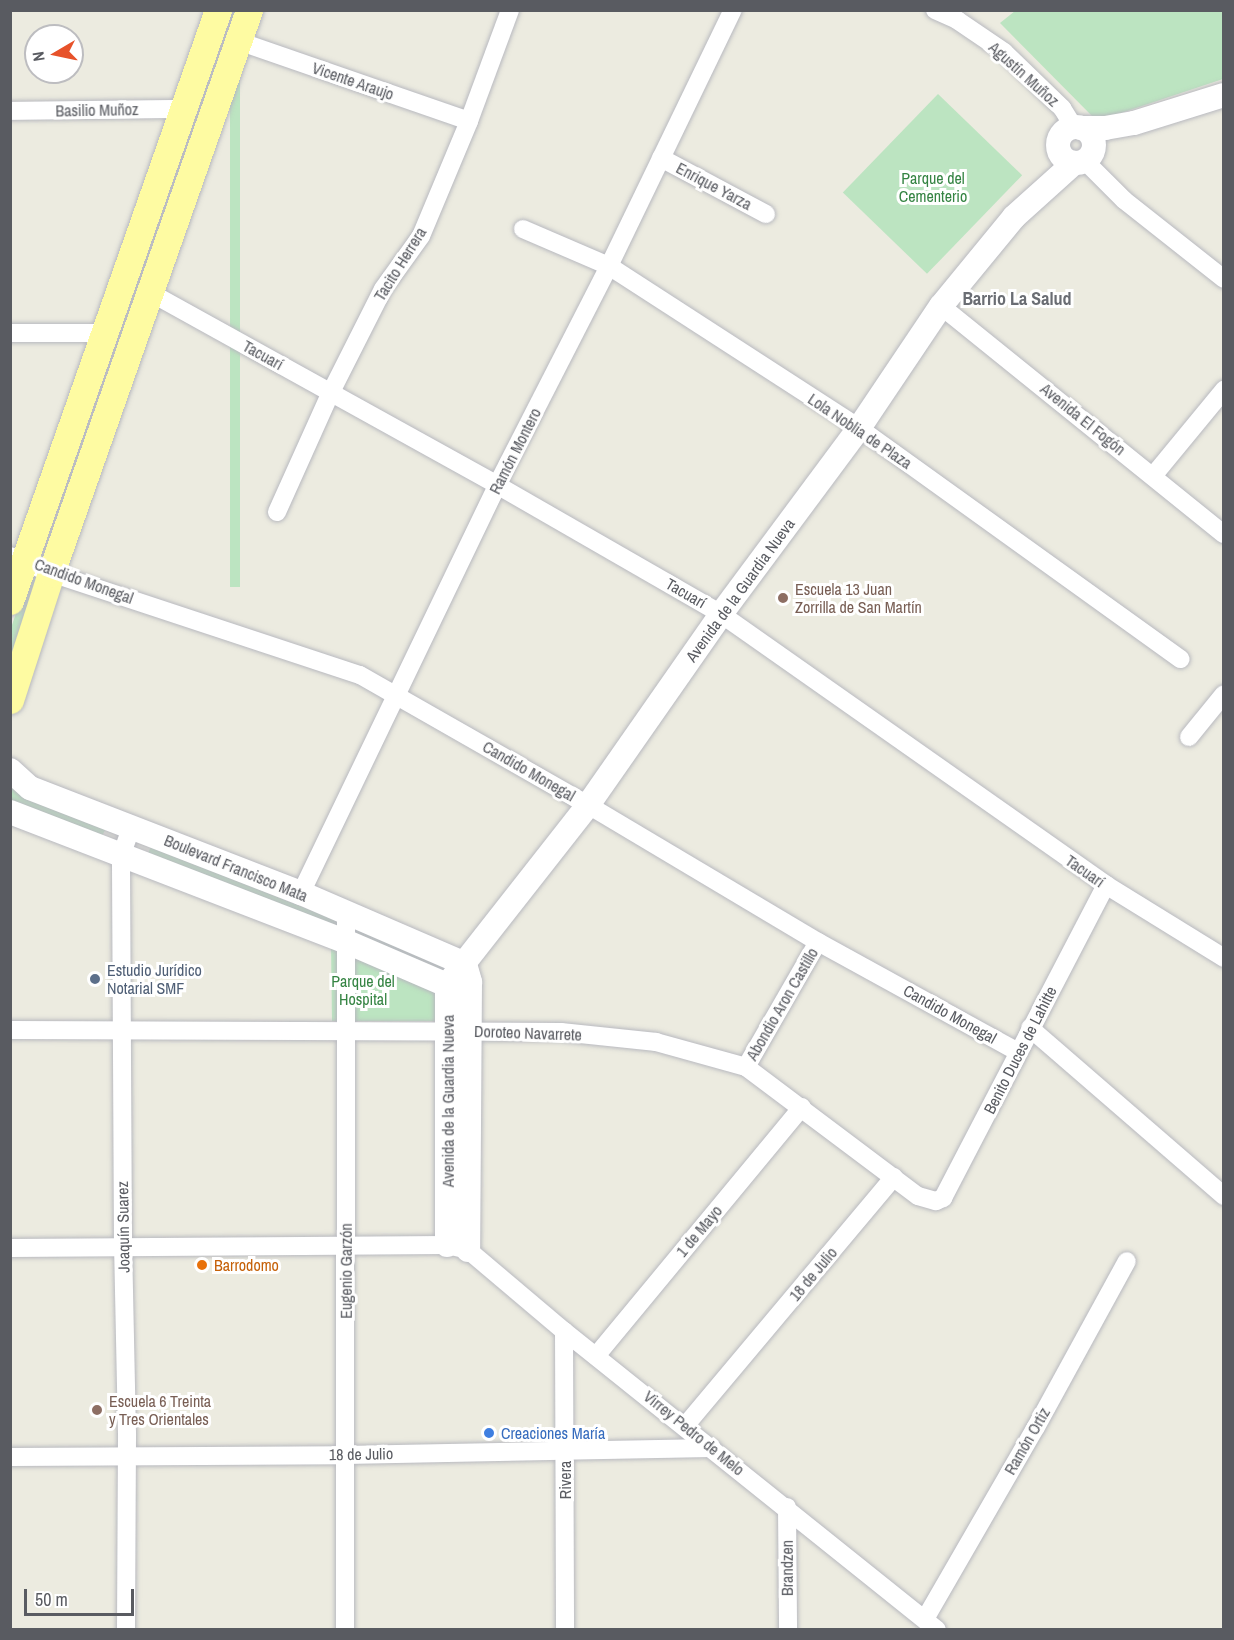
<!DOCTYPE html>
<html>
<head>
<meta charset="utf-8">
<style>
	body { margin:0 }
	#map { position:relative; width:1234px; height:1640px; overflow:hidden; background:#ecebe0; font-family:"Archivo Narrow",sans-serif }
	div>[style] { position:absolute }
	.green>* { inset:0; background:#bce4c1; transform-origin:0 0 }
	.roads { filter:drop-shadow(0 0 2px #b8b9bf) drop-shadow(0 0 2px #b8b9bf) }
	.street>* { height:18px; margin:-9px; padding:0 9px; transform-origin:9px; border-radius:9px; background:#fff }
	.secondary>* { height:24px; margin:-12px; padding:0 12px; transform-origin:12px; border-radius:12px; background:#fff }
	.secondary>.ring { margin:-12px; padding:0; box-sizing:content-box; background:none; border:24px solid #fff; border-radius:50% }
	.primary>* { height:27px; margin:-13.5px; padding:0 13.5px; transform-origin:13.5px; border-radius:13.5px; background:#fefba2 }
	.dots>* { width:16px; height:16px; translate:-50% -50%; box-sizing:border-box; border:3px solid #fff; border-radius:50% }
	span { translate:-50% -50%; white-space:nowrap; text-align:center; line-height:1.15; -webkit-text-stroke:6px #fff; paint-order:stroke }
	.street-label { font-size:16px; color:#595b61 }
	.park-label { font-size:16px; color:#358443 }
	.education-label { font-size:16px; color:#785e54 }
	.left { translate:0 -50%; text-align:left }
	.service-label { font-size:16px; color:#4e5e75 }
	.food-label { font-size:16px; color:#c56008 }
	.shop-label { font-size:16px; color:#366cbe }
	.neighbourhood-label { font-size:18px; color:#6a6d73; font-weight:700 }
	.frame { position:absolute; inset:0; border:12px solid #595b61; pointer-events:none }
	.north { position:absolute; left:24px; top:24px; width:60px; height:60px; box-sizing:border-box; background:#fff; border:2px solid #bdbdc0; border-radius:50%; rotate:261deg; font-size:16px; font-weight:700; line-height:24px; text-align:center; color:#595b61 }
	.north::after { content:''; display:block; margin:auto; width:21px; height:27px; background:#e7522a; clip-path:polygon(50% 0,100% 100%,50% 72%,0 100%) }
	.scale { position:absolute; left:24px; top:1589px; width:110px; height:27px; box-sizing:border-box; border:3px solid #595b61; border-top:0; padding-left:8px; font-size:18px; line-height:21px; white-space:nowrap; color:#595b61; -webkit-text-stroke:4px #fff; paint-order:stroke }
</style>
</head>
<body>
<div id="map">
	<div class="green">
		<div style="left:230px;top:11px;width:10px;height:576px"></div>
		<div style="clip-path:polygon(1015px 11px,1223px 11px,1223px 79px,1097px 121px,1000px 23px)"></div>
		<div style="left:938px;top:94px;width:117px;height:137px;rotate:44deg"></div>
		<div style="clip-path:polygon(29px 574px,39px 577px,11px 664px,11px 628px)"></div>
		<div style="clip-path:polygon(10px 778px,107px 826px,101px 838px,11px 805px)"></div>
		<div style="left:151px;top:846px;width:317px;height:10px;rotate:22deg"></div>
		<div style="clip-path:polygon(331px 944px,439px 990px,439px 1021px,332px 1021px)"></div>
	</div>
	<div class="roads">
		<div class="street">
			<div style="left:935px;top:10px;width:24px;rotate:24deg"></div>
			<div style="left:957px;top:20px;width:57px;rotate:34.2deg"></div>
			<div style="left:1004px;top:52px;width:81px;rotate:44deg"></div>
			<div style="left:1062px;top:108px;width:22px;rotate:58deg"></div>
			<div style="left:238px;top:41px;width:244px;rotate:19.1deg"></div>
			<div style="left:10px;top:111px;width:174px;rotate:-0.7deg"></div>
			<div style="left:661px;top:158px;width:119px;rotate:28.1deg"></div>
			<div style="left:1085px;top:161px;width:55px;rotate:45deg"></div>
			<div style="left:1124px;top:200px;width:127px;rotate:38.3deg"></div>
			<div style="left:523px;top:229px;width:94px;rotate:23.3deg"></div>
			<div style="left:609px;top:266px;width:298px;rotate:32.9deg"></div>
			<div style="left:859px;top:428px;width:396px;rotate:35.7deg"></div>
			<div style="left:151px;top:293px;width:396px;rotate:29deg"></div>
			<div style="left:497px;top:485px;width:258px;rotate:29.9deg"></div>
			<div style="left:721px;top:614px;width:471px;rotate:35.1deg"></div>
			<div style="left:1106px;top:885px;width:139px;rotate:31.7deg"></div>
			<div style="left:941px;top:306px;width:363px;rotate:38.9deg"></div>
			<div style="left:10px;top:333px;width:93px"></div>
			<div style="left:1153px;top:476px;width:112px;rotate:-50.5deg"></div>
			<div style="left:277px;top:512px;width:132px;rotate:-65.8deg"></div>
			<div style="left:331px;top:392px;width:115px;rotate:-63.2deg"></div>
			<div style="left:383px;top:289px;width:65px;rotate:-54.4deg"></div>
			<div style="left:421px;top:236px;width:125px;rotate:-67.3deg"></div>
			<div style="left:469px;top:121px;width:118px;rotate:-69.7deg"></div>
			<div style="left:10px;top:556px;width:44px;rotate:22.5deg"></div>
			<div style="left:51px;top:573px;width:325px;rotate:18.3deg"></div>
			<div style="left:360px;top:675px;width:262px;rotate:29.7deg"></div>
			<div style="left:588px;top:805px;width:268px;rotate:30.8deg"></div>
			<div style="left:818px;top:942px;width:228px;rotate:28.8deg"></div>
			<div style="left:1189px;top:737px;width:55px;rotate:-50.9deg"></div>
			<div style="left:301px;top:893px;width:453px;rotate:-64.3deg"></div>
			<div style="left:497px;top:485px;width:246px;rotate:-62.9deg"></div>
			<div style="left:609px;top:266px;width:284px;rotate:-64.2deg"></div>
			<div style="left:1030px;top:1028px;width:257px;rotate:40.9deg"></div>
			<div style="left:10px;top:1030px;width:551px;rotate:0.21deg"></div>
			<div style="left:561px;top:1032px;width:96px;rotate:6deg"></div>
			<div style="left:656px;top:1042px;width:93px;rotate:15.5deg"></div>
			<div style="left:746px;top:1067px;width:215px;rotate:36.9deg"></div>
			<div style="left:918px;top:1196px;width:19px;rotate:16deg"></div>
			<div style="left:936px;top:1201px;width:8px;rotate:-23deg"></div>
			<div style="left:943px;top:1198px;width:353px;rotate:-62.5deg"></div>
			<div style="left:746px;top:1067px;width:144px;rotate:-60.1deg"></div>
			<div style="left:10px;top:1248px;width:437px;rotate:-0.4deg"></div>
			<div style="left:447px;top:1245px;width:22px;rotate:13deg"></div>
			<div style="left:468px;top:1250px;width:126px;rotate:40.2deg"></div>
			<div style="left:564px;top:1331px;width:478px;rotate:38.7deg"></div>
			<div style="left:564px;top:1331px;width:299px;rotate:89.8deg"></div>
			<div style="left:596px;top:1356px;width:323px;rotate:-50.4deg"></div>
			<div style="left:685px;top:1426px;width:325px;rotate:-50deg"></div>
			<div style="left:10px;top:1457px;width:335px;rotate:-0.3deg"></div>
			<div style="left:345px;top:1455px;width:367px;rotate:-1.1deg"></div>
			<div style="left:787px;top:1507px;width:123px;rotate:89.5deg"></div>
			<div style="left:925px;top:1619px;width:222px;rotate:-60deg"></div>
			<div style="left:1036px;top:1427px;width:189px;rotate:-61.3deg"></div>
			<div style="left:126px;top:1630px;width:196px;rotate:-89.7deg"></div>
			<div style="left:127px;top:1434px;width:187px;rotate:-91.2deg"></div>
			<div style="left:123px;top:1247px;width:391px;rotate:-90.3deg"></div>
			<div style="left:121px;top:856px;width:32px;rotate:-70deg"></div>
			<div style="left:345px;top:1630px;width:717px;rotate:-89.92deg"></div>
		</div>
		<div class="secondary">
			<div class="ring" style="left:1058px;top:127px;width:12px;height:12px"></div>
			<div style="left:1081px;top:128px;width:24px"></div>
			<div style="left:1105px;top:128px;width:29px;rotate:-10deg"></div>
			<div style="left:1134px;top:123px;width:94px;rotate:-17.3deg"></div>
			<div style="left:10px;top:770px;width:27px;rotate:42deg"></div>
			<div style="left:30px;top:788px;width:291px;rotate:21.2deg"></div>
			<div style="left:301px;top:893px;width:179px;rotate:23.4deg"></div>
			<div style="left:10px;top:812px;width:361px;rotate:21.1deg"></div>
			<div style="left:347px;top:942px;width:109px;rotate:23.3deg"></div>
			<div style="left:465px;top:964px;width:19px;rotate:74deg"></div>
			<div style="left:470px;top:982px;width:268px;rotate:90.4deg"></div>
			<div style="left:447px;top:1245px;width:260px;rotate:-90deg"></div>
			<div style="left:447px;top:985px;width:229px;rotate:-51.9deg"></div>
			<div style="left:588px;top:805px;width:233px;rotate:-55.1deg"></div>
			<div style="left:721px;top:614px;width:232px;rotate:-53.4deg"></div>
			<div style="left:859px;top:428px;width:147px;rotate:-56.1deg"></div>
			<div style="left:941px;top:306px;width:115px;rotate:-50.6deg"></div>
			<div style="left:1014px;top:217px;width:81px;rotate:-42deg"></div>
		</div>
		<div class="primary">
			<div style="left:10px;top:601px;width:627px;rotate:-70.61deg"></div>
			<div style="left:10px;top:700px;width:133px;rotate:-72.1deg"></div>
			<div style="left:51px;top:573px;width:597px;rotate:-70.62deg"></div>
		</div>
	</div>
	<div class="dots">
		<div style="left:783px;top:598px;background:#8d6e63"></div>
		<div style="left:95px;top:979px;background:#5c6f8a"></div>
		<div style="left:202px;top:1265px;background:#e8710a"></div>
		<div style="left:97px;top:1410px;background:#8d6e63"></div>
		<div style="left:489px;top:1433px;background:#3f7fe0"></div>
	</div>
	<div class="street-label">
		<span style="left:1024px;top:74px;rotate:42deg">Agustín Muñoz</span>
		<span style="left:353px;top:81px;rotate:19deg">Vicente Araujo</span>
		<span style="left:97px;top:110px;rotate:-1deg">Basilio Muñoz</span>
		<span style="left:714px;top:186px;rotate:28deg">Enrique Yarza</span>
		<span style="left:400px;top:264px;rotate:-58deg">Tacito Herrera</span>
		<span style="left:263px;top:355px;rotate:29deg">Tacuarí</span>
		<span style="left:1083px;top:419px;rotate:39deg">Avenida El Fogón</span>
		<span style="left:860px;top:431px;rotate:34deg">Lola Noblia de Plaza</span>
		<span style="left:515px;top:451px;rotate:-63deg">Ramón Montero</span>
		<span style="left:84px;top:581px;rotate:20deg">Candido Monegal</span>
		<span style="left:740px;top:590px;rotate:-54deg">Avenida de la Guardia Nueva</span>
		<span style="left:686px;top:593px;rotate:30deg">Tacuarí</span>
		<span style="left:529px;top:771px;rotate:30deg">Candido Monegal</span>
		<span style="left:236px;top:868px;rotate:22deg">Boulevard Francisco Mata</span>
		<span style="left:1085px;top:871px;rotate:35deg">Tacuarí</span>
		<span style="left:782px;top:1004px;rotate:-60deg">Abondio Aron Castillo</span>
		<span style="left:950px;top:1014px;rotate:29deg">Candido Monegal</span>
		<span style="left:528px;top:1033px;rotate:2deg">Doroteo Navarrete</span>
		<span style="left:1020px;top:1050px;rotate:-63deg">Benito Duces de Lahitte</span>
		<span style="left:448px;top:1101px;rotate:-90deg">Avenida de la Guardia Nueva</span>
		<span style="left:123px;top:1227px;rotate:-91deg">Joaquín Suarez</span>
		<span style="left:699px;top:1231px;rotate:-50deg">1 de Mayo</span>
		<span style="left:346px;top:1271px;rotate:-90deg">Eugenio Garzón</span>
		<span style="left:813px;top:1274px;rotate:-50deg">18 de Julio</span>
		<span style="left:694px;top:1433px;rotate:39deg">Virrey Pedro de Melo</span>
		<span style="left:1027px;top:1441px;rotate:-60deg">Ramón Ortiz</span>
		<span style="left:361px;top:1454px;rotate:-1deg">18 de Julio</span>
		<span style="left:565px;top:1480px;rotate:-90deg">Rivera</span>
		<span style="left:787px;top:1568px;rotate:-90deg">Brandzen</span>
	</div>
	<div class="park-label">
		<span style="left:933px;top:187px">Parque del<br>Cementerio</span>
		<span style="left:363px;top:990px">Parque del<br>Hospital</span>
	</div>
	<div class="education-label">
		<span class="left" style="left:795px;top:598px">Escuela 13 Juan<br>Zorrilla de San Martín</span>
		<span class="left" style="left:109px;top:1410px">Escuela 6 Treinta<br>y Tres Orientales</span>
	</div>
	<div class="service-label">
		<span class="left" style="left:107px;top:979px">Estudio Jurídico<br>Notarial SMF</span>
	</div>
	<div class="food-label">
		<span class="left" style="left:214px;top:1265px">Barrodomo</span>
	</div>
	<div class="shop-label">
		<span class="left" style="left:501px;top:1433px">Creaciones María</span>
	</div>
	<div class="neighbourhood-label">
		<span style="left:1017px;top:299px">Barrio La Salud</span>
	</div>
	<div class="frame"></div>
	<div class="north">N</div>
	<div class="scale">50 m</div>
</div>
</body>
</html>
